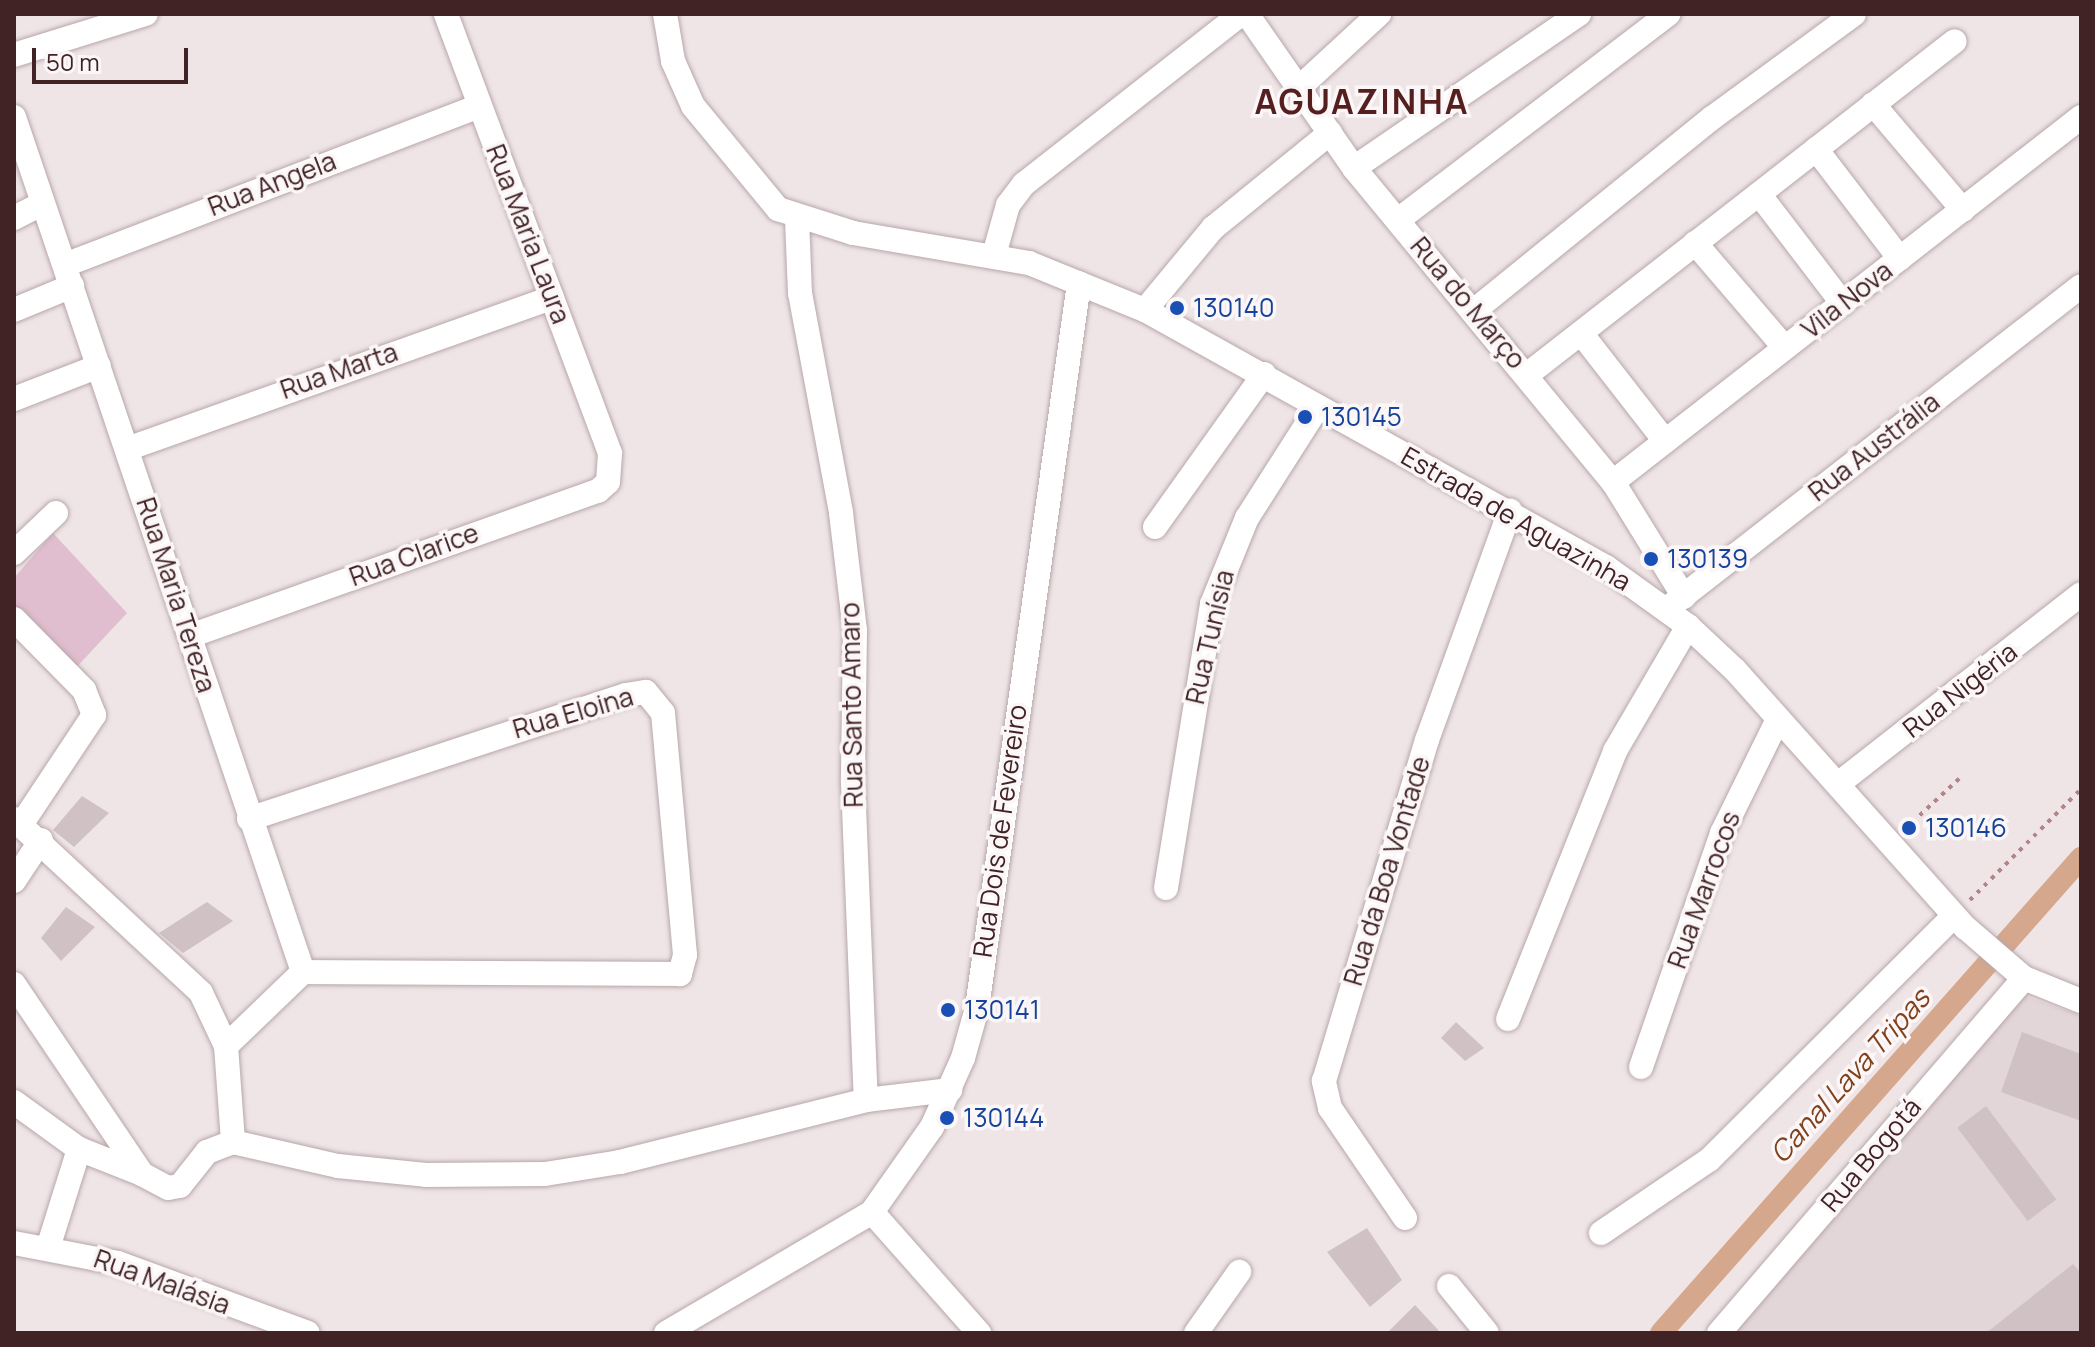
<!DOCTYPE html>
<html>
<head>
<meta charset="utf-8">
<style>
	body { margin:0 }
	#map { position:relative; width:2095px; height:1347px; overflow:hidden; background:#efe5e7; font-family:Manrope,sans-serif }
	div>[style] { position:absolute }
	.built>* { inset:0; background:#e3d6d9 }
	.green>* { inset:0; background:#e0bdcf }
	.canal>* { height:22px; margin:-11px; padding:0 11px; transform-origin:11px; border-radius:11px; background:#d5a78c }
	.building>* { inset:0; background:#d0c1c4; transform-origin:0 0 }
	.path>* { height:4px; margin-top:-2px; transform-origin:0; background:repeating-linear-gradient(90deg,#b38489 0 4px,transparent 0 10px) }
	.roads { filter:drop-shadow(0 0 2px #b8a7a9) drop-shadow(0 0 2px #b8a7a9) }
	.minor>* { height:24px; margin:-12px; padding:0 12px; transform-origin:12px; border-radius:12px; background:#fff }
	.dots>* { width:22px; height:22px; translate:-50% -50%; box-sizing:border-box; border:4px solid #fbf6f7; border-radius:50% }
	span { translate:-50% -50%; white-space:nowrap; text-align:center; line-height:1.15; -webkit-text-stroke:7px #fbf6f7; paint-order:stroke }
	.street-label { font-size:26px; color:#422325 }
	.transit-label { font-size:26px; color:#164399 }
	.left { translate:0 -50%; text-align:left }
	.water-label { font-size:28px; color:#81411a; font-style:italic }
	.district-label { font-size:34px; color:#551e1f; font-weight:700; letter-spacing:2px }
	.frame { position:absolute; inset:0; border:16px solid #422325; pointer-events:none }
	.scale { position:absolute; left:32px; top:48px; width:156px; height:36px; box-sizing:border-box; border:4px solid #422325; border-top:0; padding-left:10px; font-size:24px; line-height:28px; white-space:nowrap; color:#422325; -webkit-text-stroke:6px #fbf6f7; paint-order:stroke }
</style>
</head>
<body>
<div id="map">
	<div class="built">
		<div style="clip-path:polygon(2011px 991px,2081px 1016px,2081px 1333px,1723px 1333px)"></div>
	</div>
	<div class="green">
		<div style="clip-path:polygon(53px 533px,127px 613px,72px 672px,14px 616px,14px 578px)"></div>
	</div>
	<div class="canal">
		<div style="left:1661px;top:1333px;width:634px;rotate:-48.52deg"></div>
	</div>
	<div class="building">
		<div style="clip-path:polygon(82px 796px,109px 813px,74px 847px,53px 830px)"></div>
		<div style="clip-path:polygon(207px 902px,233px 921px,183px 953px,159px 933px)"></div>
		<div style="clip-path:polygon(66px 907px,95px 927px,61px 961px,41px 938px)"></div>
		<div style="clip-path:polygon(1456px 1022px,1484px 1048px,1465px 1061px,1441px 1038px)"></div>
		<div style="clip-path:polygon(2022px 1032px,2081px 1054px,2081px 1121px,2001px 1092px)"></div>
		<div style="left:1986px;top:1106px;width:117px;height:36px;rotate:53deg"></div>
		<div style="clip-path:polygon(1367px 1228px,1402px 1280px,1370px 1307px,1327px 1252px)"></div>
		<div style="clip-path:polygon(2073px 1264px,2081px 1273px,2081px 1333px,1986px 1333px)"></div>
		<div style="clip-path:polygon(1415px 1305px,1441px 1333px,1387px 1333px)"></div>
	</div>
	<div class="path">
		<div style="left:1905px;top:829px;width:76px;rotate:-42.9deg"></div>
		<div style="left:1970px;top:900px;width:157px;rotate:-45deg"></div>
	</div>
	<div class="roads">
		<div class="minor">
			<div style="left:665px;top:14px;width:48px;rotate:80.3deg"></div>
			<div style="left:673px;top:61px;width:49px;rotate:66deg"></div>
			<div style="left:693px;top:106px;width:134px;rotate:50.5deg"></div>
			<div style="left:778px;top:209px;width:79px;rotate:17.7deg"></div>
			<div style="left:853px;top:233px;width:179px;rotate:9.7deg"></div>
			<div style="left:1029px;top:263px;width:125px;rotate:22.1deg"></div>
			<div style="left:1145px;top:310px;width:528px;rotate:29.14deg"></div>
			<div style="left:1606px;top:567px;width:101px;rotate:35.7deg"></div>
			<div style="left:1688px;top:626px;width:64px;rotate:43.1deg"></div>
			<div style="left:1735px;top:670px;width:346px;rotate:48.2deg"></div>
			<div style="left:1966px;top:928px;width:77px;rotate:40.8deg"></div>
			<div style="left:2024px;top:978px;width:61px;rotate:22deg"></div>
			<div style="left:1247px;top:14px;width:188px;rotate:55.2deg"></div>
			<div style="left:1354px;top:168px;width:407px;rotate:50.5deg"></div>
			<div style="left:1613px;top:482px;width:135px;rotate:58.3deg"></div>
			<div style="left:14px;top:55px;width:138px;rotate:-17.3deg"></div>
			<div style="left:1300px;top:87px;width:108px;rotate:-42.7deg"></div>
			<div style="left:1873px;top:104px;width:139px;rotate:49.7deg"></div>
			<div style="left:14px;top:117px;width:903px;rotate:71.32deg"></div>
			<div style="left:1816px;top:149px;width:138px;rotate:52.6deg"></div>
			<div style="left:1354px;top:168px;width:273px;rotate:-34.4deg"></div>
			<div style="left:1759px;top:194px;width:138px;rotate:52.6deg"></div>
			<div style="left:14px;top:218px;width:31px;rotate:-27deg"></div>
			<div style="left:797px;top:219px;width:74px;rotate:87.7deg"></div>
			<div style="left:800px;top:293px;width:224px;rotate:79.4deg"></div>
			<div style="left:841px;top:513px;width:118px;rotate:83.2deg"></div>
			<div style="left:855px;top:630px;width:152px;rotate:90.8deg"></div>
			<div style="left:853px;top:782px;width:318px;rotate:87.7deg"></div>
			<div style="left:1398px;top:220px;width:340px;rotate:-37.3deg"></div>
			<div style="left:1695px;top:243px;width:138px;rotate:49.4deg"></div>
			<div style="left:994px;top:255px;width:52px;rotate:-74.4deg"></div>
			<div style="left:1008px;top:205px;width:26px;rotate:-53deg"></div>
			<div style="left:1024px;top:184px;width:276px;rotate:-38.1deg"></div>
			<div style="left:65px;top:265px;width:443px;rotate:-21deg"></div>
			<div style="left:1476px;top:309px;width:304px;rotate:-39deg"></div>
			<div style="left:1712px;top:118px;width:176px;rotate:-36.2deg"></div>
			<div style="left:14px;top:310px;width:63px;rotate:-22.5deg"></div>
			<div style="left:1145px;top:310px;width:107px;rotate:-50.3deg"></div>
			<div style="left:1213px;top:228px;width:151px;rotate:-39.1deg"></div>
			<div style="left:1581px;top:333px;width:137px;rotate:52.1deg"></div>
			<div style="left:1528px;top:374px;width:541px;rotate:-37.95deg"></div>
			<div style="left:14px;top:399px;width:91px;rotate:-21.2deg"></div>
			<div style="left:127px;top:449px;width:451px;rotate:-19.6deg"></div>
			<div style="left:1613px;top:482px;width:594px;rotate:-37.95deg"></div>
			<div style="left:1155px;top:527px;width:188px;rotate:-54.5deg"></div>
			<div style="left:14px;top:553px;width:58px;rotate:-43.6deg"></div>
			<div style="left:1673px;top:604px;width:517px;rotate:-37.93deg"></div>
			<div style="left:14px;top:619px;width:100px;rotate:45.4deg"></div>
			<div style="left:84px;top:690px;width:27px;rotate:68deg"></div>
			<div style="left:94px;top:715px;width:132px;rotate:123.6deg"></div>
			<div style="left:190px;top:636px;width:433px;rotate:-19.6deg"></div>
			<div style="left:598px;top:491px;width:13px;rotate:-42deg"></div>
			<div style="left:608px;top:482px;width:29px;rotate:-86deg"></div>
			<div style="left:610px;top:453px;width:469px;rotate:-110.5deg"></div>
			<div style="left:1838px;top:784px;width:308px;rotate:-38deg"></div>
			<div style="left:14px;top:819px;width:255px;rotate:42.9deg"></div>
			<div style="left:201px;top:993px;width:59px;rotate:64.7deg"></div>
			<div style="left:226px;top:1046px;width:96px;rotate:85.8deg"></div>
			<div style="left:233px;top:1142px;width:28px;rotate:159deg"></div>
			<div style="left:207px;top:1152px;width:43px;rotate:128.5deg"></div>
			<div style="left:180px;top:1186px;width:12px;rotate:171deg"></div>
			<div style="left:168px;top:1188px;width:30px;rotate:-152deg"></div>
			<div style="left:142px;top:1174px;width:229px;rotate:-124deg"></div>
			<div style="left:249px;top:819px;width:397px;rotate:-18.2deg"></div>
			<div style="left:626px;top:695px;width:20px;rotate:-9deg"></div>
			<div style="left:646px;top:692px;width:27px;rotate:51deg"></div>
			<div style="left:663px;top:713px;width:243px;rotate:84.8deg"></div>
			<div style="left:685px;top:955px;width:20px;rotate:105deg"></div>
			<div style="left:680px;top:974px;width:377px;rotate:-179.7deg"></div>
			<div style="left:14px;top:881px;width:49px;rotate:-56.6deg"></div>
			<div style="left:1166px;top:888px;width:288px;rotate:-80.8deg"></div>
			<div style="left:1212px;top:604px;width:93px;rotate:-67.9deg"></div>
			<div style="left:1247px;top:518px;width:130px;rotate:-57.5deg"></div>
			<div style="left:1508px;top:1019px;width:289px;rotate:-68.2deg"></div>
			<div style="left:1615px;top:751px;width:145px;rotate:-59.7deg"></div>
			<div style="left:226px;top:1046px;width:107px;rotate:-43.9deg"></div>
			<div style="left:1641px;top:1067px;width:248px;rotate:-70.9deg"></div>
			<div style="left:1722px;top:833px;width:127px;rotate:-63.8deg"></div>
			<div style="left:14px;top:1102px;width:80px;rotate:35.9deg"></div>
			<div style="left:79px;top:1149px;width:68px;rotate:21.6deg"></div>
			<div style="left:233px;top:1142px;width:108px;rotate:12.9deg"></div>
			<div style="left:338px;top:1166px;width:88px;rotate:5.8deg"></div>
			<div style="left:426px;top:1175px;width:119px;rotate:-0.5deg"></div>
			<div style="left:545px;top:1174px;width:76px;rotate:-9.1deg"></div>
			<div style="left:620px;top:1162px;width:254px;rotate:-14.1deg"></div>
			<div style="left:866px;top:1100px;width:85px;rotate:-6.8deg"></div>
			<div style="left:872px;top:1212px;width:162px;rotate:48.5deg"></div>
			<div style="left:1405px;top:1218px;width:133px;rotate:-124.3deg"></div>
			<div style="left:1330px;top:1108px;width:28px;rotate:-103deg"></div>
			<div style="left:1324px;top:1081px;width:356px;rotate:-73.2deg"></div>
			<div style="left:1427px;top:740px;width:244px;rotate:-70.1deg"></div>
			<div style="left:1601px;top:1233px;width:130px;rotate:-34.1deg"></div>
			<div style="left:1709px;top:1160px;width:346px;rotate:-44.9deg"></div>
			<div style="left:14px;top:1243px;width:106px;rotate:10.9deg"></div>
			<div style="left:118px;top:1263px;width:202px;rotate:20.2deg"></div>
			<div style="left:48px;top:1248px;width:104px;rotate:-72.6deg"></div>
			<div style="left:1449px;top:1286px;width:60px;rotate:51deg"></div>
			<div style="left:666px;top:1333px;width:239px;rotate:-30.4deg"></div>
			<div style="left:872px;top:1212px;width:104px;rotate:-54.8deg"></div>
			<div style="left:932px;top:1127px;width:76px;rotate:-65.8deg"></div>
			<div style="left:963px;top:1058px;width:52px;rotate:-74.4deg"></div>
			<div style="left:977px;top:1008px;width:732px;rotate:-81.99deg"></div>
			<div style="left:1196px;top:1333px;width:75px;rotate:-54.8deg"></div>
			<div style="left:1719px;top:1333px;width:468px;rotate:-49.3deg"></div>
		</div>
	</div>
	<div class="dots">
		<div style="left:1177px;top:308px;background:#1a4fb4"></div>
		<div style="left:1305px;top:417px;background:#1a4fb4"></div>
		<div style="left:1651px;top:559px;background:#1a4fb4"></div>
		<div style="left:1909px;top:828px;background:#1a4fb4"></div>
		<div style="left:948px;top:1010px;background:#1a4fb4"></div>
		<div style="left:947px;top:1118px;background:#1a4fb4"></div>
	</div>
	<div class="street-label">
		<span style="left:272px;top:184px;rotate:-21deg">Rua Angela</span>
		<span style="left:528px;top:234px;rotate:69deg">Rua Maria Laura</span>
		<span style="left:1847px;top:300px;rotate:-38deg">Vila Nova</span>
		<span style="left:1468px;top:303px;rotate:50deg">Rua do Março</span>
		<span style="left:339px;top:371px;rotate:-19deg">Rua Marta</span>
		<span style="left:1874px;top:447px;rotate:-38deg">Rua Austrália</span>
		<span style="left:1516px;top:519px;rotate:30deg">Estrada de Aguazinha</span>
		<span style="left:414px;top:555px;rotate:-20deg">Rua Clarice</span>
		<span style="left:176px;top:595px;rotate:72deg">Rua Maria Tereza</span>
		<span style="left:1210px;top:637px;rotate:-77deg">Rua Tunísia</span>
		<span style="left:1960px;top:690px;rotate:-38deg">Rua Nigéria</span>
		<span style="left:852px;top:705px;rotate:-91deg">Rua Santo Amaro</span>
		<span style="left:573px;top:713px;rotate:-16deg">Rua Eloina</span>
		<span style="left:1000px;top:831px;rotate:-82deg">Rua Dois de Fevereiro</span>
		<span style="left:1387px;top:871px;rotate:-73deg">Rua da Boa Vontade</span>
		<span style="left:1704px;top:890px;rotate:-70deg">Rua Marrocos</span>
		<span style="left:1871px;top:1155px;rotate:-50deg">Rua Bogotá</span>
		<span style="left:162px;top:1282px;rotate:20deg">Rua Malásia</span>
	</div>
	<div class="transit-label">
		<span class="left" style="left:1193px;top:308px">130140</span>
		<span class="left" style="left:1321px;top:417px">130145</span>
		<span class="left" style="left:1667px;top:559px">130139</span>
		<span class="left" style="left:1925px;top:828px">130146</span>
		<span class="left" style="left:964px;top:1010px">130141</span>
		<span class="left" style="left:963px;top:1118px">130144</span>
	</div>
	<div class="water-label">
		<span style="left:1849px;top:1075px;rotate:-48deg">Canal Lava Tripas</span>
	</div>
	<div class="district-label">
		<span style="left:1362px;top:102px">AGUAZINHA</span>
	</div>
	<div class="frame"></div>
	<div class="scale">50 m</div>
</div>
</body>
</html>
